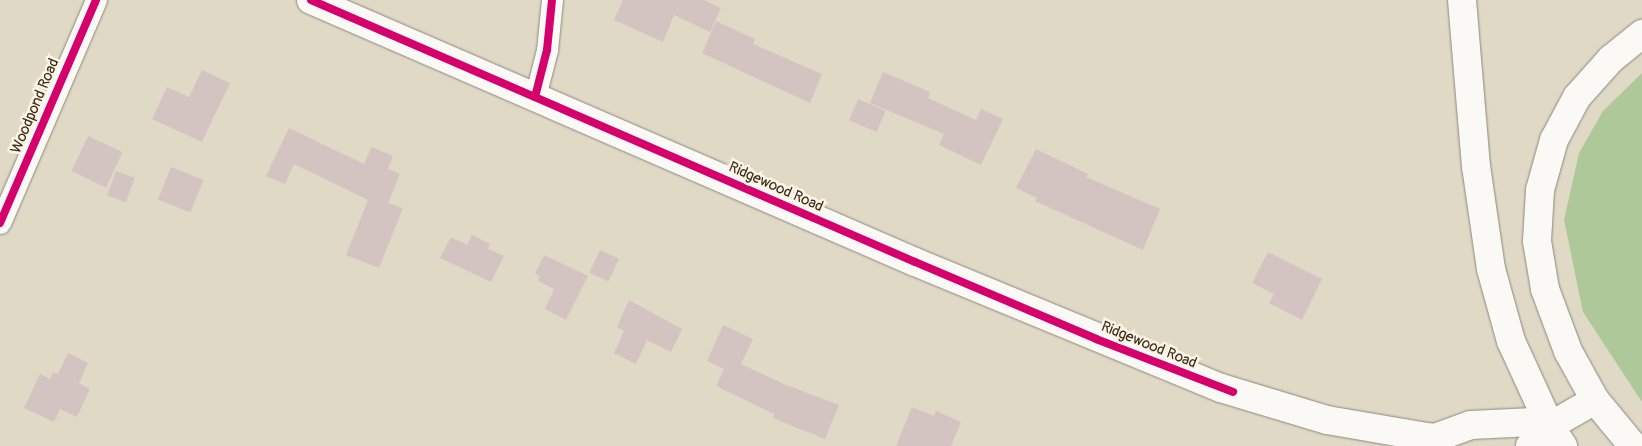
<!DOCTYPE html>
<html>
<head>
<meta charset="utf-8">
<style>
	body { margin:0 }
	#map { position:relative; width:1642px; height:446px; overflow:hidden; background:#e0d9c6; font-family:Pangolin,sans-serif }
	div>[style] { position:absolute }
	.forest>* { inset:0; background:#aec899 }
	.building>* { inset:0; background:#d3c4c1; transform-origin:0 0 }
	.roads { filter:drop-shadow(0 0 1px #8e887c) drop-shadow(0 0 1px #8e887c) }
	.street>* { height:21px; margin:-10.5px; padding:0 10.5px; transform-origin:10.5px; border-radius:10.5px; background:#faf9f6 }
	.secondary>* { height:28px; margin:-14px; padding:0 14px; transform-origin:14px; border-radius:14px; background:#faf9f6 }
	.highway>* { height:28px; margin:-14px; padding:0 14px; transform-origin:14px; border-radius:14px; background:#faf9f6 }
	.cycleway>* { height:8px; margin:-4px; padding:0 4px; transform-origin:4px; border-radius:4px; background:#d6006c }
	span { translate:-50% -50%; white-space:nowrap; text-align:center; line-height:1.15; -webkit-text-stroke:5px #fcf5e5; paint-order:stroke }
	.street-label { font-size:15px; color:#3b2a1e }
</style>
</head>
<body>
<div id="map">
	<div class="forest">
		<div style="clip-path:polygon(1642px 73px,1642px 402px,1583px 312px,1564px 220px,1579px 153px,1603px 111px)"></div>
	</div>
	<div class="building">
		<div style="clip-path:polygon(623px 0,704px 0,721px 8px,710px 32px,674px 15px,663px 42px,614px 20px)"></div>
		<div style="clip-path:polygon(716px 21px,755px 39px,753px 44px,822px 74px,810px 103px,702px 53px)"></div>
		<div style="clip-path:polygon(202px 70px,230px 83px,202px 142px,152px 119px,167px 87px,189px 97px)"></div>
		<div style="clip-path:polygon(883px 72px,930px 92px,928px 98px,976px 120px,981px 109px,1003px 119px,981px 165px,939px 145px,944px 134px,870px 103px)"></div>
		<div style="left:858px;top:99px;width:30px;height:23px;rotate:23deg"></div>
		<div style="clip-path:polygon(289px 128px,364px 164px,372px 147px,393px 156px,388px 169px,400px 174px,388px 203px,403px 208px,379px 268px,346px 255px,368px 200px,294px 164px,285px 184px,266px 176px)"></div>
		<div style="left:88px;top:136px;width:38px;height:39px;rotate:25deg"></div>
		<div style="clip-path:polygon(1036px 149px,1088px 174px,1086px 177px,1160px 209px,1143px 250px,1035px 201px,1037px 198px,1016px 188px)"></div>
		<div style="left:171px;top:167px;width:35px;height:35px;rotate:22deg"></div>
		<div style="left:116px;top:171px;width:20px;height:26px;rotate:20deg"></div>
		<div style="clip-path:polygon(472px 235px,490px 244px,488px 249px,504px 256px,491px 282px,440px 258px,451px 237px,467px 245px)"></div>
		<div style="left:600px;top:250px;width:21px;height:25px;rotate:25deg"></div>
		<div style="clip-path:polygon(1268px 252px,1322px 279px,1302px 320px,1269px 303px,1274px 294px,1252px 283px)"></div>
		<div style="clip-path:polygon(544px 255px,588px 276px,566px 320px,545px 309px,554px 289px,538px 281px,540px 276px,535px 274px)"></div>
		<div style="clip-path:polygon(629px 300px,682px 329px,671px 352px,647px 340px,636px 364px,614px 353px,624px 331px,617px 327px)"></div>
		<div style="clip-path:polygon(723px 325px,753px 339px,741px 364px,786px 385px,839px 405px,825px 439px,773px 418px,774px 414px,716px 386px,724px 369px,707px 361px)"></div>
		<div style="clip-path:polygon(68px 353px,88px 363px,79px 383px,90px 389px,77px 417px,60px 409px,54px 422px,24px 408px,40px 374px,50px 379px,53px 372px,58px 374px)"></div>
		<div style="clip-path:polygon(912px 407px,934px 416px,936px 411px,961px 422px,951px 446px,896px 446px)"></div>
	</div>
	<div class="roads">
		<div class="street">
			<div style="left:535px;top:97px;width:49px;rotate:-75.7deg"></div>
			<div style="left:547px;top:50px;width:50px;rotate:-84.3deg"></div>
			<div style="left:0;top:223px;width:243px;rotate:-66.7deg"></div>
		</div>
		<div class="secondary">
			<div style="left:311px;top:0;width:658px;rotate:23.45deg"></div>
			<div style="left:915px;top:262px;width:331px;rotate:22.4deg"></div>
			<div style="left:1221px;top:388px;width:111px;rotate:16.8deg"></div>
			<div style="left:1327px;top:420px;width:100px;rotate:9.7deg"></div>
			<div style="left:1426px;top:437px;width:9px;rotate:6deg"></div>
			<div style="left:1435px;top:438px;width:38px;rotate:-20deg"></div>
			<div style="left:1471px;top:425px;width:62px;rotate:-2.8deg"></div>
			<div style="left:1533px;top:422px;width:17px;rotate:13deg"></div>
			<div style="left:1550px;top:426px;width:24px;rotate:57deg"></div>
			<div style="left:1530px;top:446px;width:28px;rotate:-45deg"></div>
			<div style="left:1550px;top:426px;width:52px;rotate:-30deg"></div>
			<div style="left:1595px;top:400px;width:60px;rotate:50.4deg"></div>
		</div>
		<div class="highway">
			<div style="left:1462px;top:0;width:167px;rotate:85.2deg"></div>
			<div style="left:1476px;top:166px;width:104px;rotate:81.7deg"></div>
			<div style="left:1491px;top:269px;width:75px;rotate:74.5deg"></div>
			<div style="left:1511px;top:341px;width:94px;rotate:65.4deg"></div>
			<div style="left:1595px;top:400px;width:56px;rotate:-118.9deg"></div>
			<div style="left:1568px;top:351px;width:66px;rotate:-110.4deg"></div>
			<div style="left:1545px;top:289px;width:49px;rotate:-99.5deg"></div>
			<div style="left:1537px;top:241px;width:51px;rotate:-86.6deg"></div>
			<div style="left:1540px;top:190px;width:52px;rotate:-74.4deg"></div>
			<div style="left:1554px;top:140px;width:49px;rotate:-61.9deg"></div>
			<div style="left:1577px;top:97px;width:51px;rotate:-48.2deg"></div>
			<div style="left:1611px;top:59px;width:40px;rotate:-39deg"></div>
		</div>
	</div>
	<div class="cycleway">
		<div style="left:311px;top:0;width:658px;rotate:23.45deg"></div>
		<div style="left:915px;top:262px;width:197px;rotate:23deg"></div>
		<div style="left:1096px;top:339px;width:147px;rotate:21.1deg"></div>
		<div style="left:535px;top:97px;width:49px;rotate:-75.7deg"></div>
		<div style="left:547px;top:50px;width:50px;rotate:-84.3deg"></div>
		<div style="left:0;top:223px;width:243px;rotate:-66.7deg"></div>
	</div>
	<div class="street-label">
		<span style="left:35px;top:106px;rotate:-67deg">Woodpond Road</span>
		<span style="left:776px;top:187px;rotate:24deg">Ridgewood Road</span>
		<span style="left:1149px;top:345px;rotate:22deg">Ridgewood Road</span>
	</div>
</div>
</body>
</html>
